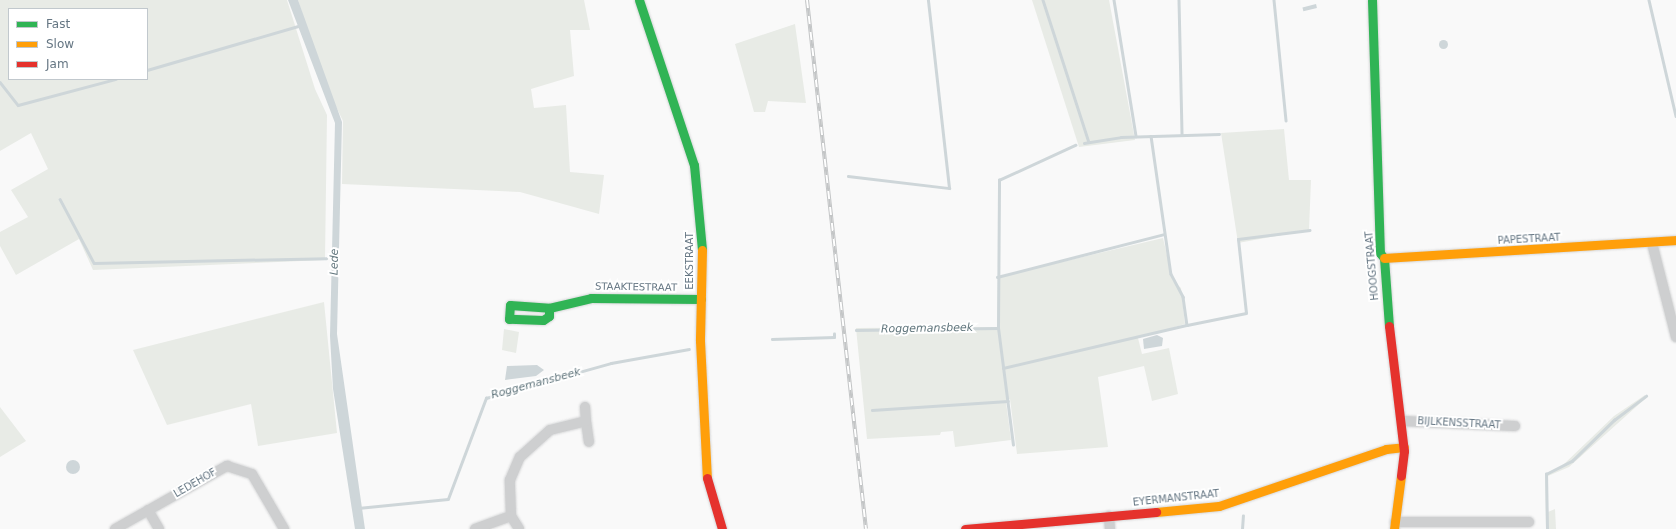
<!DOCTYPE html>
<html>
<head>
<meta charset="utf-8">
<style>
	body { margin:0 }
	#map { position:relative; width:1676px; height:529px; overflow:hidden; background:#f9f9f9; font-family:"DejaVu Sans",sans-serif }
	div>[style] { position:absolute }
	.green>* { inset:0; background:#e8ebe6 }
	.water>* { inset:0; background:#ced6d9; transform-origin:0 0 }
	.round { border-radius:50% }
	.stream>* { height:2.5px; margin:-1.25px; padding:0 1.25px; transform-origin:1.25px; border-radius:1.25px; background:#ced6d9 }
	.roads { filter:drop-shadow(0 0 1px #d5d6d7) drop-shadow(0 0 1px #d5d6d7) }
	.street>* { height:10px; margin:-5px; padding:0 5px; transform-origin:5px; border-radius:5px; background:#cecfd0 }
	.fast>* { height:9px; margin:-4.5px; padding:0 4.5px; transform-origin:4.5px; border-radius:4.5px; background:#30b455 }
	.slow>* { height:9px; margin:-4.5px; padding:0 4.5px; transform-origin:4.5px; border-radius:4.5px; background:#ff9f0a }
	.jam>* { height:9px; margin:-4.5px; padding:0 4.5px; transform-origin:4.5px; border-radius:4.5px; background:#e5322d }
	.rail>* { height:4px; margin-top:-2px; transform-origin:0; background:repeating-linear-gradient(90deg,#fff 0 8px,#c3c5c6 0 16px); box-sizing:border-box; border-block:1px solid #c3c5c6 }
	span { translate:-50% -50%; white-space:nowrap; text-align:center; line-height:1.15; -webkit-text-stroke:4px #fff; paint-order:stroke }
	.street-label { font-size:10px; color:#657683 }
	.water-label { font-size:11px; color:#60757c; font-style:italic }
	.legend { position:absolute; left:8px; top:8px; width:140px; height:72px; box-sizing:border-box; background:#fff; border:1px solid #c1c8cd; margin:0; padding:5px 7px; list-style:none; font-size:12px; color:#657683 }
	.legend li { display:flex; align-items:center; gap:8px; height:20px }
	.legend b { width:20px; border:1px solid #c1c8cd }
</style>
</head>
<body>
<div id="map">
	<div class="green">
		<div style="clip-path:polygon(evenodd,0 0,287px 0,315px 89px,327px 115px,325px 260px,93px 270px,79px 239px,16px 275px,0 246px,0 232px,28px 217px,11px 190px,48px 169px,31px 133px,0 151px,0 0,9px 9px,147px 9px,147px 79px,9px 79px,9px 9px)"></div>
		<div style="clip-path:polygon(298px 0,584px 0,590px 30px,570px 30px,574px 76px,531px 89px,534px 108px,566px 105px,570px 172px,604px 175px,599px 214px,520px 192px,342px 184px,343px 121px,326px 86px)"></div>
		<div style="clip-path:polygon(1032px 0,1109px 0,1135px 140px,1079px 147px)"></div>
		<div style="clip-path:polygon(795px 24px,806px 103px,768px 101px,765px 112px,754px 112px,735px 44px)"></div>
		<div style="clip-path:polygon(1284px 129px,1289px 180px,1311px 180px,1309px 230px,1238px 243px,1221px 133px)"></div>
		<div style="clip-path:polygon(1163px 238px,1173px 281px,1181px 288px,1185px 324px,1138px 338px,1142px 354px,1169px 348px,1178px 394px,1152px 401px,1144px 366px,1098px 377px,1108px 447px,1017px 454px,1010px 399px,1006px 402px,1011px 440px,955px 447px,953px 431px,941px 432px,940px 435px,867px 439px,856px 328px,997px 327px,998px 277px)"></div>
		<div style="clip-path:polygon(324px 302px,337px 433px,258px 446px,251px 404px,167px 425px,133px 350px)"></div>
		<div style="clip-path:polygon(504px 329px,519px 332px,516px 353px,502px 350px)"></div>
		<div style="clip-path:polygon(1645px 395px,1646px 398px,1569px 467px,1548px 476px,1548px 512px,1555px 509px,1556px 529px,1546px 529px,1545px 474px,1562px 466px,1614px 416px)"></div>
		<div style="clip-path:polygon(0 407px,26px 441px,0 457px)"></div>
	</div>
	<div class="water">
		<div style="clip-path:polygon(288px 0,298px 0,342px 122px,337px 334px,365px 529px,355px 529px,333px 389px,330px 336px,335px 123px)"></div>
		<div style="left:1316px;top:4px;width:4px;height:14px;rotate:76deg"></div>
		<div class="round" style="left:1438.5px;top:39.5px;width:9px;height:9px"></div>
		<div style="clip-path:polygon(1157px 335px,1163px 338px,1162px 346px,1144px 349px,1143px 339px)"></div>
		<div style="clip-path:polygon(537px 365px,544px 370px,536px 376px,505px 380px,507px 366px)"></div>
		<div class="round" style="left:66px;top:460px;width:14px;height:14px"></div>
	</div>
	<div class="stream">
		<div style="left:1043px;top:0;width:149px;rotate:72.1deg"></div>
		<div style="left:1114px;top:0;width:138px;rotate:80.8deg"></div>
		<div style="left:1179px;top:0;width:134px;rotate:88.7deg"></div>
		<div style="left:1274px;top:0;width:121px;rotate:84.3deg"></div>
		<div style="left:1649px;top:0;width:119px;rotate:76.9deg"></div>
		<div style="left:147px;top:70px;width:157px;rotate:-16.2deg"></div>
		<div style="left:0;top:82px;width:29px;rotate:52deg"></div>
		<div style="left:18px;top:105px;width:101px;rotate:-14.9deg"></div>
		<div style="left:1151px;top:136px;width:139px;rotate:81.8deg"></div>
		<div style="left:1171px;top:274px;width:26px;rotate:62deg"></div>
		<div style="left:1183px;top:297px;width:28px;rotate:82deg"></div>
		<div style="left:1187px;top:325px;width:60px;rotate:-11.5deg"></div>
		<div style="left:1246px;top:313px;width:74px;rotate:-96.2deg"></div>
		<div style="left:1238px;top:239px;width:72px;rotate:-7.2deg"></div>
		<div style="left:1084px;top:143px;width:37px;rotate:-9deg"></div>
		<div style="left:1121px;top:137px;width:98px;rotate:-1.8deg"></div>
		<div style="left:848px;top:176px;width:102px;rotate:6.8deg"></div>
		<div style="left:949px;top:188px;width:189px;rotate:-96.4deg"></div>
		<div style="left:60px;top:199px;width:72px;rotate:62deg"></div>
		<div style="left:94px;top:263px;width:232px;rotate:-1.2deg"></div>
		<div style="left:997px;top:277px;width:172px;rotate:-14.4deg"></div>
		<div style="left:856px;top:330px;width:142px;rotate:-0.8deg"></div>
		<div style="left:772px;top:339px;width:62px;rotate:-1.8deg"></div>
		<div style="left:834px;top:337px;width:3px;rotate:-90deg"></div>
		<div style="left:1003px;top:368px;width:189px;rotate:-13.2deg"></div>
		<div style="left:872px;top:410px;width:136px;rotate:-3.8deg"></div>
		<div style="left:1013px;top:445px;width:118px;rotate:-97.3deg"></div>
		<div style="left:998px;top:328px;width:148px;rotate:-89.6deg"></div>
		<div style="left:999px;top:180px;width:84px;rotate:-24.7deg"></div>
		<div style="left:358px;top:508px;width:90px;rotate:-5.7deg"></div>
		<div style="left:448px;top:499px;width:108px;rotate:-69.4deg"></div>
		<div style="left:486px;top:398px;width:130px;rotate:-15.6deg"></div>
		<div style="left:611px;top:363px;width:79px;rotate:-10.2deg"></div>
		<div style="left:1242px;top:529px;width:13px;rotate:-86deg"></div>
		<div style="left:1547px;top:529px;width:55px;rotate:-91deg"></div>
		<div style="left:1546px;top:474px;width:29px;rotate:-27deg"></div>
		<div style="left:1572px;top:461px;width:59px;rotate:-44.3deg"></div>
		<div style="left:1614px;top:420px;width:40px;rotate:-37deg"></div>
	</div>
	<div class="roads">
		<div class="street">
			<div style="left:1652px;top:243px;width:97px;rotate:75.7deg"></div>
			<div style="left:586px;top:421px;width:21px;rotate:82deg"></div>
			<div style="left:1402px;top:421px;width:113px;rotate:2.5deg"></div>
			<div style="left:148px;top:510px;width:22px;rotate:60deg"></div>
			<div style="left:511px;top:516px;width:36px;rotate:-92deg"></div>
			<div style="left:510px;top:480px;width:25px;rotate:-67deg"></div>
			<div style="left:520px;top:457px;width:40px;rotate:-42deg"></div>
			<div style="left:550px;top:430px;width:37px;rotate:-14deg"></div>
			<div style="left:586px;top:421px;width:14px;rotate:-94deg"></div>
			<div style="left:1109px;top:516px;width:13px;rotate:86deg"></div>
			<div style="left:1395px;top:522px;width:134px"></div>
			<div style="left:115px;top:529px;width:129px;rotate:-29.4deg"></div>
			<div style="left:227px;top:466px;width:26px;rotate:18deg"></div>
			<div style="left:252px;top:474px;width:64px;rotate:59.8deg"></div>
			<div style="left:475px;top:529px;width:38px;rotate:-20deg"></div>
			<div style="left:511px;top:516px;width:15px;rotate:58deg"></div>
		</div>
		<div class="fast">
			<div style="left:639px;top:0;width:174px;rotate:71.6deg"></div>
			<div style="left:694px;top:165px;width:85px;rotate:84.6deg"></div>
			<div style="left:1372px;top:0;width:253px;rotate:88.2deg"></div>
			<div style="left:1380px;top:253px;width:6px;rotate:51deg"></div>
			<div style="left:1384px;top:258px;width:68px;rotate:85.8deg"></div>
			<div style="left:549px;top:308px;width:8px;rotate:90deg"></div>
			<div style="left:549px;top:316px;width:7px;rotate:146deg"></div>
			<div style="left:543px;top:320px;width:34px;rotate:-178deg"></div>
			<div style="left:509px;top:319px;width:14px;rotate:-86deg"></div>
			<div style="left:510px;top:305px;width:39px;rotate:4deg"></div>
			<div style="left:549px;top:308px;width:43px;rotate:-13.4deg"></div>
			<div style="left:591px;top:298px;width:110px;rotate:0.5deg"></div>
		</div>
		<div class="slow">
			<div style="left:702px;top:250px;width:91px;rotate:91.3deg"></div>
			<div style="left:700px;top:341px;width:137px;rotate:87.1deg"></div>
			<div style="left:1384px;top:258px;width:293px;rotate:-3.5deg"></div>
			<div style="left:1156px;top:512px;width:63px;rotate:-5.4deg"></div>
			<div style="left:1219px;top:506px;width:176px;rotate:-18.8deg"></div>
			<div style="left:1386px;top:449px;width:18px;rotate:-6deg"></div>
			<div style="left:1394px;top:529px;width:53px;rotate:-82.5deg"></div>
		</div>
		<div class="jam">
			<div style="left:1389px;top:326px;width:126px;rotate:83.2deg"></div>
			<div style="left:1404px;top:451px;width:25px;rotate:97deg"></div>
			<div style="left:707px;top:478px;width:53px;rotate:73.6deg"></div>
			<div style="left:965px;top:529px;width:192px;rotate:-5.1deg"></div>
		</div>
	</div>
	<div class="rail">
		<div style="left:807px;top:0;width:532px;rotate:83.64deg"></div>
	</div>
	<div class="street-label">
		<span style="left:1529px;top:239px;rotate:-3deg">PAPESTRAAT</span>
		<span style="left:690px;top:261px;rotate:-90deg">EEKSTRAAT</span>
		<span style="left:1372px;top:266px;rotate:-95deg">HOOGSTRAAT</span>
		<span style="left:636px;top:287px;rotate:1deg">STAAKTESTRAAT</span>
		<span style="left:1459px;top:423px;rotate:3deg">BIJLKENSSTRAAT</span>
		<span style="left:195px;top:483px;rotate:-30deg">LEDEHOF</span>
		<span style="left:1176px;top:498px;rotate:-6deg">EYERMANSTRAAT</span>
	</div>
	<div class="water-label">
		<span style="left:335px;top:262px;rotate:-89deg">Lede</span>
		<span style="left:927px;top:329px;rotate:-1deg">Roggemansbeek</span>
		<span style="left:536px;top:384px;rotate:-15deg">Roggemansbeek</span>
	</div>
	<ul class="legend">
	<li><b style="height:5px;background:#30b455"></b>Fast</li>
	<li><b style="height:5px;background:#ff9f0a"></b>Slow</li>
	<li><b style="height:5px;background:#e5322d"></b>Jam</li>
	</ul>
</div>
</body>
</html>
